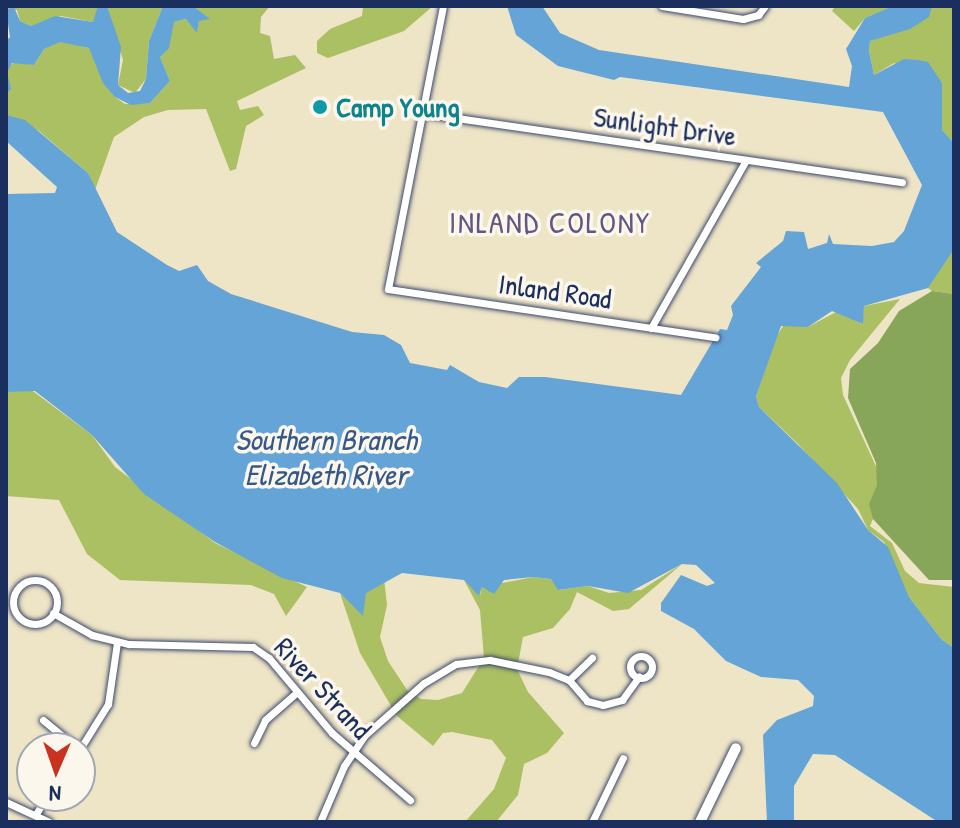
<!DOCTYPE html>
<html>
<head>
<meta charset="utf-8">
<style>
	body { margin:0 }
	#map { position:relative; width:960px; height:828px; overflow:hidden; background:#eee4c6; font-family:"Patrick Hand",sans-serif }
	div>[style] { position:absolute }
	.green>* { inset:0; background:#abbf63 }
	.forest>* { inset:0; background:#88a659 }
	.water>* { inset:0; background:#64a4d7 }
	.roads { filter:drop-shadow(0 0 2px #3b4a6e) drop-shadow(0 0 2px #3b4a6e) }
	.street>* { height:7px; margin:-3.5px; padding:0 3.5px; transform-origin:3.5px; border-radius:3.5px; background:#fff }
	.street>.ring { margin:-3.5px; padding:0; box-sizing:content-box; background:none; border:7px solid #fff; border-radius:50% }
	.secondary>* { height:10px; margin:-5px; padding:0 5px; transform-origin:5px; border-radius:5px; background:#fff }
	.dots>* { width:22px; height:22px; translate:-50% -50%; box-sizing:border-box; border:4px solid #fbf7ec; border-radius:50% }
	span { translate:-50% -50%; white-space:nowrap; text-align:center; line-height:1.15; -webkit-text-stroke:7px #fbf7ec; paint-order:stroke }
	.culture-label { font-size:28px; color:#0d838f; font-weight:700 }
	.left { translate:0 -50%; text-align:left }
	.street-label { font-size:28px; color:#1b2f5e }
	.neighbourhood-label { font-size:30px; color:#635782; letter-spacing:2px }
	.water-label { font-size:30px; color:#355888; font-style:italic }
	.frame { position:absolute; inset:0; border:8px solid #1b2f5e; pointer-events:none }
	.north { position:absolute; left:16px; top:732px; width:80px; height:80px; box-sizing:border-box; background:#fbf7ec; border:2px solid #a1a7b3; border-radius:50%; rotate:182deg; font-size:22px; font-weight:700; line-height:32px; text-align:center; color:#1b2f5e }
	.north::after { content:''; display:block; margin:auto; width:28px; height:36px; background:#c8321e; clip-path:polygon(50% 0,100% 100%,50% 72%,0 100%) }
</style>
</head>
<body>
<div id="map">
	<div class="green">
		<div style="clip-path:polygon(6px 6px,98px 6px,99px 11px,93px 22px,61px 16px,31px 26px,20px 21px,17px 10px,6px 10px)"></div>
		<div style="clip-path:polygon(107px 6px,163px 6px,149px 41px,146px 79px,135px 93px,118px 85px,123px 60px)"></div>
		<div style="clip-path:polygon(193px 6px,270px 6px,261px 17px,260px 33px,270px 36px,274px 59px,295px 55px,306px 68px,237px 101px,240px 110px,258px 106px,264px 115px,246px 126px,236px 169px,230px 171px,206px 109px,168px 110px,144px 117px,114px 137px,95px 190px,88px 173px,39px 131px,6px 115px,8px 67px,15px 62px,34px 65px,44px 49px,60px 41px,89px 48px,115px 97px,125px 104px,150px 103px,170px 81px,160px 57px,174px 22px,186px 19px,197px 31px,199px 20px,209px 19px)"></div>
		<div style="clip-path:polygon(363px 6px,433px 6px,404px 31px,328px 58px,317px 53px,317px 41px,330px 29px,362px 16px)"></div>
		<div style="clip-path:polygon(835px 6px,894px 6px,865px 18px,854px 31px,832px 11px)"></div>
		<div style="clip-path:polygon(932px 6px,954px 6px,954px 143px,941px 129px,942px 83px,894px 63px,874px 75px,869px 51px,870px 41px,912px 25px)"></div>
		<div style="clip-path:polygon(954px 249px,954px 294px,932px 291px,928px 288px,940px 264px)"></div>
		<div style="clip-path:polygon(900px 299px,850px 360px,841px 378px,843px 395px,886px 488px,870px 526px,892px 543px,905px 571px,919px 583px,954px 587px,954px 648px,942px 640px,909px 597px,884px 542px,868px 530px,858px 509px,798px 444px,759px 407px,756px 396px,773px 342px,785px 323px,808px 327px,838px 311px,862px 324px,864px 306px)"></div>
		<div style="clip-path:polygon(30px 389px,92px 435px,115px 467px,215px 543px,307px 587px,286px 616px,274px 594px,251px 585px,120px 580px,87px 554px,59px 500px,6px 496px,6px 392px)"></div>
		<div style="clip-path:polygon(682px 564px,629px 609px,613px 611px,577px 592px,570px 609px,553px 628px,523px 637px,517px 669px,528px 692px,564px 733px,547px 753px,524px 764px,518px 795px,496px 822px,465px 822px,494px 789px,506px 758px,492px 740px,452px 732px,443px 733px,433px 746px,397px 716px,360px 653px,340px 593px,363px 614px,365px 593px,384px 578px,387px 605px,380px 637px,388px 661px,407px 690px,421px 699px,438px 700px,462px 693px,484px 658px,480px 610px,464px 580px,480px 595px,482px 587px,533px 577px,551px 579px,559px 590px,588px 586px,609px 593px,641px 590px)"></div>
	</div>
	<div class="forest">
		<div style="clip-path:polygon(932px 291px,954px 294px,954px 580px,929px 580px,873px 519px,869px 504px,877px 485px,876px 463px,848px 398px,850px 369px,878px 343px,899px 311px)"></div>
	</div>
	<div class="water">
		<div style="clip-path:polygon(98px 6px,107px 6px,121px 47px,118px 85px,128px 93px,140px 91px,146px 79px,149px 41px,163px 6px,193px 6px,210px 19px,199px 21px,197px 33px,186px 19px,174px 22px,169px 48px,160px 57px,170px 81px,150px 103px,131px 105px,115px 97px,103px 83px,89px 48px,60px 42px,44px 49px,34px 65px,12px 63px,7px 73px,11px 89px,6px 94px,6px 41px,10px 37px,6px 10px,14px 7px,20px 21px,31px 26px,55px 16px,93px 22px)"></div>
		<div style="clip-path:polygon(507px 6px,542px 6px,560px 33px,599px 50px,849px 87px,852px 66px,846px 49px,865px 18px,893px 6px,932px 6px,929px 17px,910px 29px,870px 41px,869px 51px,874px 75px,904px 59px,918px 60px,928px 62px,942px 83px,942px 130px,954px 143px,954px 249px,928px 288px,864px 306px,863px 324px,832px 311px,808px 327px,781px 326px,756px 396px,759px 407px,837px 483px,868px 530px,888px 547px,909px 597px,942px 640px,954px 648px,954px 822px,938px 822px,835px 755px,813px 754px,794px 786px,794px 822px,767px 822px,763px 735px,777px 720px,813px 706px,814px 696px,798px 680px,761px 677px,726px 661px,694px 629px,661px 611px,661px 603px,681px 575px,707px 586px,715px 583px,696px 565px,682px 564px,628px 593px,588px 586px,558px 590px,551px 579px,533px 577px,504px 580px,494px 594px,482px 587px,479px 596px,464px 580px,402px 573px,366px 593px,363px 616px,340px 593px,282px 578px,215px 542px,144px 494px,92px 435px,35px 391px,6px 392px,6px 194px,55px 193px,57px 187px,6px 141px,6px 115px,25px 120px,88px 173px,117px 232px,167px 265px,179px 271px,197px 265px,208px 281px,231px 294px,352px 332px,384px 335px,401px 345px,410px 363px,447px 370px,450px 365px,479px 382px,507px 388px,519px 377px,545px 377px,681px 395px,720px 329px,727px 330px,733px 315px,731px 306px,761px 267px,756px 263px,783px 241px,786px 231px,804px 232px,808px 249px,827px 243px,829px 234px,833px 244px,872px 246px,894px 242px,904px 231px,922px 185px,883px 112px,620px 77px,614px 80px,558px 66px,516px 35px)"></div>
	</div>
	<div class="roads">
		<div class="street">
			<div style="left:443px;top:6px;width:288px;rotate:101deg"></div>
			<div style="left:388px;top:289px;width:331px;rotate:8.4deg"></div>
			<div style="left:662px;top:6px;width:82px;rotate:9.1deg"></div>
			<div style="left:743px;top:19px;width:16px;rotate:-15deg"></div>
			<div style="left:758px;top:15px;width:11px;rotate:-52deg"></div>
			<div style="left:422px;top:113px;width:485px;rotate:8.2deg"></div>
			<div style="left:651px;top:328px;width:193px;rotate:-60.5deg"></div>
			<div class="ring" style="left:13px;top:580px;width:37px;height:37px"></div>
			<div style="left:53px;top:613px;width:45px;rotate:29.4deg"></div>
			<div style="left:92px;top:635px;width:38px;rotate:14deg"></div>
			<div style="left:129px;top:644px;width:124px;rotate:1.4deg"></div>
			<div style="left:253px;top:647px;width:19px;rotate:35deg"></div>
			<div style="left:269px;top:658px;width:98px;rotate:50deg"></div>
			<div style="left:332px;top:733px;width:103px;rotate:40.7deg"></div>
			<div class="ring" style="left:630px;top:656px;width:15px;height:15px"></div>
			<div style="left:569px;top:680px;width:32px;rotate:-44deg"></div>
			<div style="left:43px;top:720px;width:44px;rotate:39.5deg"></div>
			<div style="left:254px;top:743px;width:25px;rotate:-64deg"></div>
			<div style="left:265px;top:720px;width:41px;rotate:-41.1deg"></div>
			<div style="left:80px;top:749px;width:53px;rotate:-58.1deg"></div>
			<div style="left:108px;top:704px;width:63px;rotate:-81.7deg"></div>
			<div style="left:6px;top:802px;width:47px;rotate:24.9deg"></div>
			<div style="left:36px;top:814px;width:21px;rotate:-59deg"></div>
			<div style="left:320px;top:822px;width:61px;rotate:-66.8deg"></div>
			<div style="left:344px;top:766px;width:36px;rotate:-56deg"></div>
			<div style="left:364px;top:736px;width:80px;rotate:-41.5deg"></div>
			<div style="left:424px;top:683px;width:37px;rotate:-31deg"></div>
			<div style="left:456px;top:664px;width:34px;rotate:-7deg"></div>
			<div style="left:490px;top:660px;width:60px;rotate:11.5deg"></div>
			<div style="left:549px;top:672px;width:22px;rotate:22deg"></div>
			<div style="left:569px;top:680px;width:28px;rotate:49deg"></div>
			<div style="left:587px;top:701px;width:16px;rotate:14deg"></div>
			<div style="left:603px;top:705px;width:20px;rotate:-15deg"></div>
			<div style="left:622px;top:700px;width:29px;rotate:-54deg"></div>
			<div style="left:592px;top:822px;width:71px;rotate:-64.2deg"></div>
		</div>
		<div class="secondary">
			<div style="left:700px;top:822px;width:82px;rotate:-64.1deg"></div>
		</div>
	</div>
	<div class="dots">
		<div style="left:320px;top:107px;background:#0f9aa8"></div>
	</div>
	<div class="culture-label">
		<span class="left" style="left:336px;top:107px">Camp Young</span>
	</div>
	<div class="street-label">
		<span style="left:665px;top:126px;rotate:8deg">Sunlight Drive</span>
		<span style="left:555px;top:291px;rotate:8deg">Inland Road</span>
		<span style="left:323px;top:688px;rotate:47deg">River Strand</span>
	</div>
	<div class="neighbourhood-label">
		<span style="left:550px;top:222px">INLAND COLONY</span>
	</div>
	<div class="water-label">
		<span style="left:326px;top:456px">Southern Branch<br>Elizabeth River</span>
	</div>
	<div class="frame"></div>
	<div class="north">N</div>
</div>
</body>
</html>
